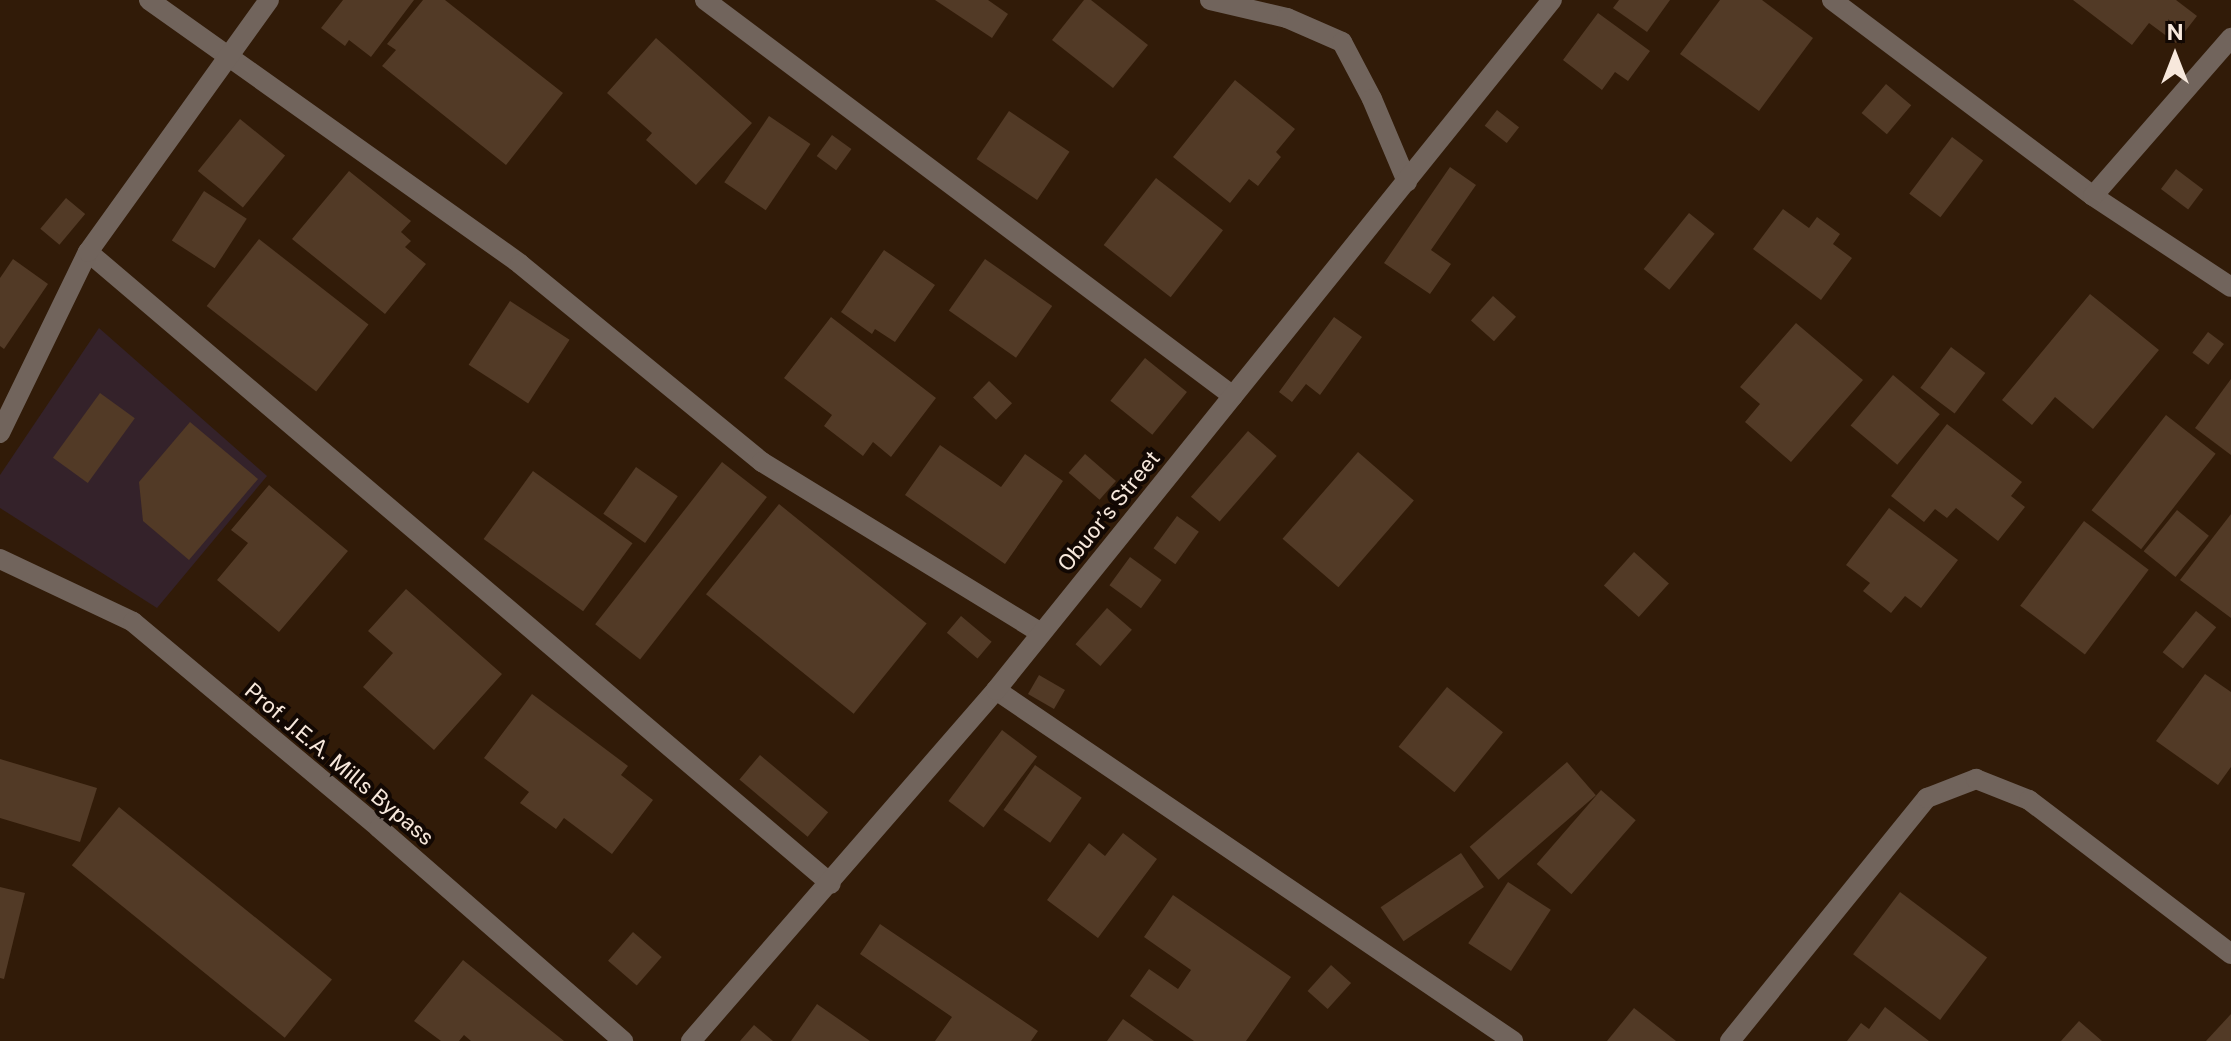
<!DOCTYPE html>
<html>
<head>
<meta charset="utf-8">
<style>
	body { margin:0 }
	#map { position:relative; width:2231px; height:1041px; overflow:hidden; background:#311b08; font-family:"Public Sans",sans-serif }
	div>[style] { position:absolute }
	.commercial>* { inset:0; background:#34222a }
	.building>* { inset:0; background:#523a26; transform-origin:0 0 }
	.minor>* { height:20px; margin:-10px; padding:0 10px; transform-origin:10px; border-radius:10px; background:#71645c }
	.tertiary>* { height:20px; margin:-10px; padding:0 10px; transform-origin:10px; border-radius:10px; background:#71645c }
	span { translate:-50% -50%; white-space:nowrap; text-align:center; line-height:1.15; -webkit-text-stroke:8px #120803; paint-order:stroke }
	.street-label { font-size:22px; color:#f7e8dc }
	.north { position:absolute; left:2135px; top:16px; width:80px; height:80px; -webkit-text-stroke:6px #120803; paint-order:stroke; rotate:0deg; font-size:22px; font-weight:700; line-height:32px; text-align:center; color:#f7e8dc }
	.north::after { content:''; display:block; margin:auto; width:28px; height:36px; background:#f7e8dc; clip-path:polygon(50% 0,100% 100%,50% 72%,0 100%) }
</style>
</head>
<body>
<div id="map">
	<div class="commercial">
		<div style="clip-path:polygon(99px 328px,267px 476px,157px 608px,0 508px,0 475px)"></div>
	</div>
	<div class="building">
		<div style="clip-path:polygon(343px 0,414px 0,371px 57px,349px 40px,345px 46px,321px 28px)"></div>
		<div style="clip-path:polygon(423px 0,445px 0,563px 93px,506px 165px,382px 66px,396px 50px,387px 44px)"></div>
		<div style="clip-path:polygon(935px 0,988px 0,1008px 14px,992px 38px)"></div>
		<div style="clip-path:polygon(1084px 0,1091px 0,1148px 45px,1113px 88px,1052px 40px)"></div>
		<div style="clip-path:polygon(1619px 0,1670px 0,1647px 32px,1613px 8px)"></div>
		<div style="clip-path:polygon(1720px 0,1762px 0,1813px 38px,1759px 111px,1680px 54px)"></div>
		<div style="clip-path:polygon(2073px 0,2176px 0,2197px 16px,2176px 43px,2149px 23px,2132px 45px)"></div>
		<div style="clip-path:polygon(1598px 13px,1650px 51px,1628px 81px,1615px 72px,1602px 90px,1563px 60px)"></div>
		<div style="clip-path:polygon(656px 38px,752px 123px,696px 185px,646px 140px,652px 133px,607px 93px)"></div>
		<div style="clip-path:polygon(1235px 80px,1295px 129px,1276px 152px,1281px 157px,1258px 186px,1249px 179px,1230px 203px,1173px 157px)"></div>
		<div style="left:1886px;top:84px;width:33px;height:38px;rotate:40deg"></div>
		<div style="left:1497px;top:110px;width:28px;height:20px;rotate:38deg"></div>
		<div style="left:1009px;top:111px;width:73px;height:58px;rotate:34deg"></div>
		<div style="left:769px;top:116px;width:50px;height:80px;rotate:34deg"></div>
		<div style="left:240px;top:119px;width:58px;height:67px;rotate:39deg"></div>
		<div style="left:832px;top:135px;width:24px;height:26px;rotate:36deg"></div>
		<div style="left:1952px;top:137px;width:39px;height:71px;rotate:37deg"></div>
		<div style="clip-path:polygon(1450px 167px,1476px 185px,1431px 250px,1451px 264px,1430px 294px,1384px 263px)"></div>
		<div style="left:2176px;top:169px;width:34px;height:25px;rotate:37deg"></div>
		<div style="clip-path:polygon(349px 171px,411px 221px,401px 232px,411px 241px,405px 247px,426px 264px,385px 314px,292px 239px)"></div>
		<div style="left:1156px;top:178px;width:85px;height:85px;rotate:38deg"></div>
		<div style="left:204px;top:191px;width:51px;height:59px;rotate:33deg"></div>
		<div style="left:66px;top:198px;width:25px;height:40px;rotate:40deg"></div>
		<div style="clip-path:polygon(1783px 209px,1809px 228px,1817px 217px,1840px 234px,1833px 244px,1852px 258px,1821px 300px,1753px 249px)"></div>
		<div style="left:1689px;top:213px;width:33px;height:72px;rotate:39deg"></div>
		<div style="left:259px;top:239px;width:139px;height:85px;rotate:38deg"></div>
		<div style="clip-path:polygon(884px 250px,935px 285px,895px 342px,875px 329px,872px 334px,841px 312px)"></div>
		<div style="clip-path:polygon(13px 259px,48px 284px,4px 349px,0 346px,0 278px)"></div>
		<div style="left:985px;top:259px;width:82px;height:63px;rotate:35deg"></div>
		<div style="clip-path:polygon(2090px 294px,2159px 350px,2093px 429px,2055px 397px,2032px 425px,2002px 400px)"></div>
		<div style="left:1493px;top:296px;width:31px;height:33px;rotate:42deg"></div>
		<div style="left:510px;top:301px;width:71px;height:76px;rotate:33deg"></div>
		<div style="clip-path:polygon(831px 317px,936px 398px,891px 457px,873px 442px,863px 456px,824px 426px,832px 415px,784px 378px)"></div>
		<div style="clip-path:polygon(1334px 317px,1362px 337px,1320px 395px,1306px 384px,1292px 402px,1279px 392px)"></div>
		<div style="clip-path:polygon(1796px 323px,1863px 380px,1791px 462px,1745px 422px,1760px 404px,1740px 387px)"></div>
		<div style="left:2208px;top:332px;width:20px;height:26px;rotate:37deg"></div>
		<div style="left:1951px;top:347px;width:43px;height:51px;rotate:37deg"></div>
		<div style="left:1145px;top:358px;width:54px;height:55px;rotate:39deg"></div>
		<div style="left:1893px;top:375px;width:61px;height:66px;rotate:40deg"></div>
		<div style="clip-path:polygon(2231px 379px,2231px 455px,2195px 428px)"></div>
		<div style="left:989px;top:381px;width:32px;height:23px;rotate:44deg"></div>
		<div style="left:100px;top:393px;width:43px;height:80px;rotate:36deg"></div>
		<div style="left:2166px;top:415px;width:63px;height:121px;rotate:38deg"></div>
		<div style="clip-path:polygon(190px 422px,258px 479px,189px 560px,143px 521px,139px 482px)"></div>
		<div style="clip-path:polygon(1947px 424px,2022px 482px,2011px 496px,2025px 507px,1998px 541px,1956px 508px,1947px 518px,1935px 509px,1924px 522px,1891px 496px)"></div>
		<div style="left:1248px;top:431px;width:38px;height:87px;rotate:41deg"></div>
		<div style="clip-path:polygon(940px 445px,1001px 487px,1025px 454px,1063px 481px,1005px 564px,905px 495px)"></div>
		<div style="left:1358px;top:452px;width:74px;height:115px;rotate:41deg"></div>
		<div style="left:1085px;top:454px;width:41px;height:25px;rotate:41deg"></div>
		<div style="left:722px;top:462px;width:57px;height:206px;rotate:38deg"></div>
		<div style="left:636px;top:467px;width:51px;height:57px;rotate:35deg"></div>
		<div style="left:533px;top:471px;width:123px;height:84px;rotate:36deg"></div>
		<div style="clip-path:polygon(269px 485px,348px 551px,279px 632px,217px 580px,248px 543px,231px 530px)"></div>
		<div style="left:779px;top:504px;width:190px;height:116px;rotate:39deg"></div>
		<div style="clip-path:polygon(1889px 508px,1958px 560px,1921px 608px,1905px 596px,1891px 613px,1863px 591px,1870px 583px,1846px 565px)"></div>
		<div style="left:2177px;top:510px;width:41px;height:53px;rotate:39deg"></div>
		<div style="clip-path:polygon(2231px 514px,2231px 618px,2180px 580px)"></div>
		<div style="left:1177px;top:516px;width:27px;height:40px;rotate:36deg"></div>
		<div style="left:2084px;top:521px;width:81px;height:106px;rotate:37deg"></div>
		<div style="left:1634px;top:552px;width:47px;height:45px;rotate:42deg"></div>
		<div style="left:1130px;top:557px;width:39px;height:35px;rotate:36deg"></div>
		<div style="clip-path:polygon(406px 589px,502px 674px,434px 750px,363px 687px,393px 653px,368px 631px)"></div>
		<div style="left:1107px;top:608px;width:33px;height:48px;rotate:41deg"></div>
		<div style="left:2196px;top:611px;width:26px;height:53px;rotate:39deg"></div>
		<div style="left:961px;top:616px;width:40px;height:22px;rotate:40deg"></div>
		<div style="clip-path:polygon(2205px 674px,2231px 692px,2231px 767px,2218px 785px,2156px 741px)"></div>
		<div style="left:1039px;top:675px;width:30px;height:22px;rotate:30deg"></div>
		<div style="left:1447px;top:687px;width:72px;height:77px;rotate:39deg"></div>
		<div style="clip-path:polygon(532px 694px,628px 766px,621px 775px,653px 800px,612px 854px,564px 818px,556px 829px,520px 803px,529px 792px,484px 758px)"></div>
		<div style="left:1002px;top:730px;width:44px;height:89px;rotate:37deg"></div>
		<div style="left:760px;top:755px;width:89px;height:32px;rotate:40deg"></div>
		<div style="clip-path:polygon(0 759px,97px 788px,80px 842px,0 818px)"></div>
		<div style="left:1567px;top:762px;width:44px;height:129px;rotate:49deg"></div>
		<div style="left:1035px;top:765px;width:57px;height:55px;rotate:35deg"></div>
		<div style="left:1601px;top:790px;width:46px;height:98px;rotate:41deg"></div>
		<div style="left:119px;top:807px;width:274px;height:75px;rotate:39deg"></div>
		<div style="clip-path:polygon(1123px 833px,1157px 859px,1098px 938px,1047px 900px,1089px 843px,1105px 856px)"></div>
		<div style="left:1461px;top:853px;width:41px;height:97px;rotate:56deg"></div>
		<div style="left:1508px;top:882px;width:51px;height:73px;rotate:33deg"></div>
		<div style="clip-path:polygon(0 887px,25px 893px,4px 979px,0 978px)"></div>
		<div style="left:1900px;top:892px;width:109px;height:78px;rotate:37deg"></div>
		<div style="clip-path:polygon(1173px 895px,1291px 977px,1246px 1041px,1194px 1041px,1130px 996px,1149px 969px,1178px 989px,1191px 970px,1144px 937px)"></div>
		<div style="clip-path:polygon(880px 924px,1038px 1031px,1031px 1041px,935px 1041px,952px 1017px,860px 954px)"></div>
		<div style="left:633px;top:932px;width:38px;height:38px;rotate:41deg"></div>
		<div style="clip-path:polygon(463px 960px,564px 1041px,471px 1041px,464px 1035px,459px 1041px,441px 1041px,414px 1021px)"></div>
		<div style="left:1331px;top:965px;width:27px;height:35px;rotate:42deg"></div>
		<div style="clip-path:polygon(817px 1004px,870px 1041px,791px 1041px)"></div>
		<div style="clip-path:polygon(1885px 1007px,1929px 1041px,1847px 1041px,1861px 1023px,1869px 1029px)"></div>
		<div style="clip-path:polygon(1634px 1008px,1676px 1041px,1607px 1041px)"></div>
		<div style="clip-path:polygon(2231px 1014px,2231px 1041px,2206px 1041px)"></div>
		<div style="clip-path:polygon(1123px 1019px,1154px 1041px,1107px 1041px)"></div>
		<div style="clip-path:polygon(2079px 1021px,2102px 1041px,2061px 1041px)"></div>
		<div style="clip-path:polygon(754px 1025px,773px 1041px,740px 1041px)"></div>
	</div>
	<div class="minor">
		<div style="left:149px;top:0;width:455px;rotate:35.4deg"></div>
		<div style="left:520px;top:264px;width:313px;rotate:39.3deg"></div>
		<div style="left:762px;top:462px;width:327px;rotate:31.5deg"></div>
		<div style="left:705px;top:0;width:660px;rotate:36.87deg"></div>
		<div style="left:1210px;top:0;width:79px;rotate:13.2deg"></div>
		<div style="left:1287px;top:18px;width:60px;rotate:23.6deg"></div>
		<div style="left:1342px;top:42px;width:64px;rotate:62.2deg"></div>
		<div style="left:1372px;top:99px;width:90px;rotate:67.1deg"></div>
		<div style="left:1832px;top:0;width:326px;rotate:36.9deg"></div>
		<div style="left:2093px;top:196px;width:165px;rotate:33.4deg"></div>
		<div style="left:2093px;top:196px;width:210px;rotate:-48.9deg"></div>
		<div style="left:88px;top:252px;width:975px;rotate:40.38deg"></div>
		<div style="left:0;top:433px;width:201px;rotate:-64.1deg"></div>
		<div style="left:88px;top:252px;width:310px;rotate:-54.3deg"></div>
		<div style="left:996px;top:690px;width:625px;rotate:34.17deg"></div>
		<div style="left:691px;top:1041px;width:465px;rotate:-49deg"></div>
		<div style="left:996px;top:690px;width:886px;rotate:-51.14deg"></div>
		<div style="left:1730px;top:1041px;width:313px;rotate:-51deg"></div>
		<div style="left:1927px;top:798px;width:53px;rotate:-21.2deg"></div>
		<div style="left:1976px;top:779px;width:57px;rotate:21.6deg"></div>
		<div style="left:2029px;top:800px;width:254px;rotate:37.3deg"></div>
	</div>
	<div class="tertiary">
		<div style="left:0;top:559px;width:147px;rotate:25.3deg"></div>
		<div style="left:133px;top:622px;width:321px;rotate:39.9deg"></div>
		<div style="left:379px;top:828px;width:324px;rotate:41.1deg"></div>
	</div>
	<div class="street-label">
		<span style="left:1109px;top:511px;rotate:-51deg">Obuor’s Street</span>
		<span style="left:339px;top:764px;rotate:40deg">Prof. J.E.A. Mills Bypass</span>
	</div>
	<div class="north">N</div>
</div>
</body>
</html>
